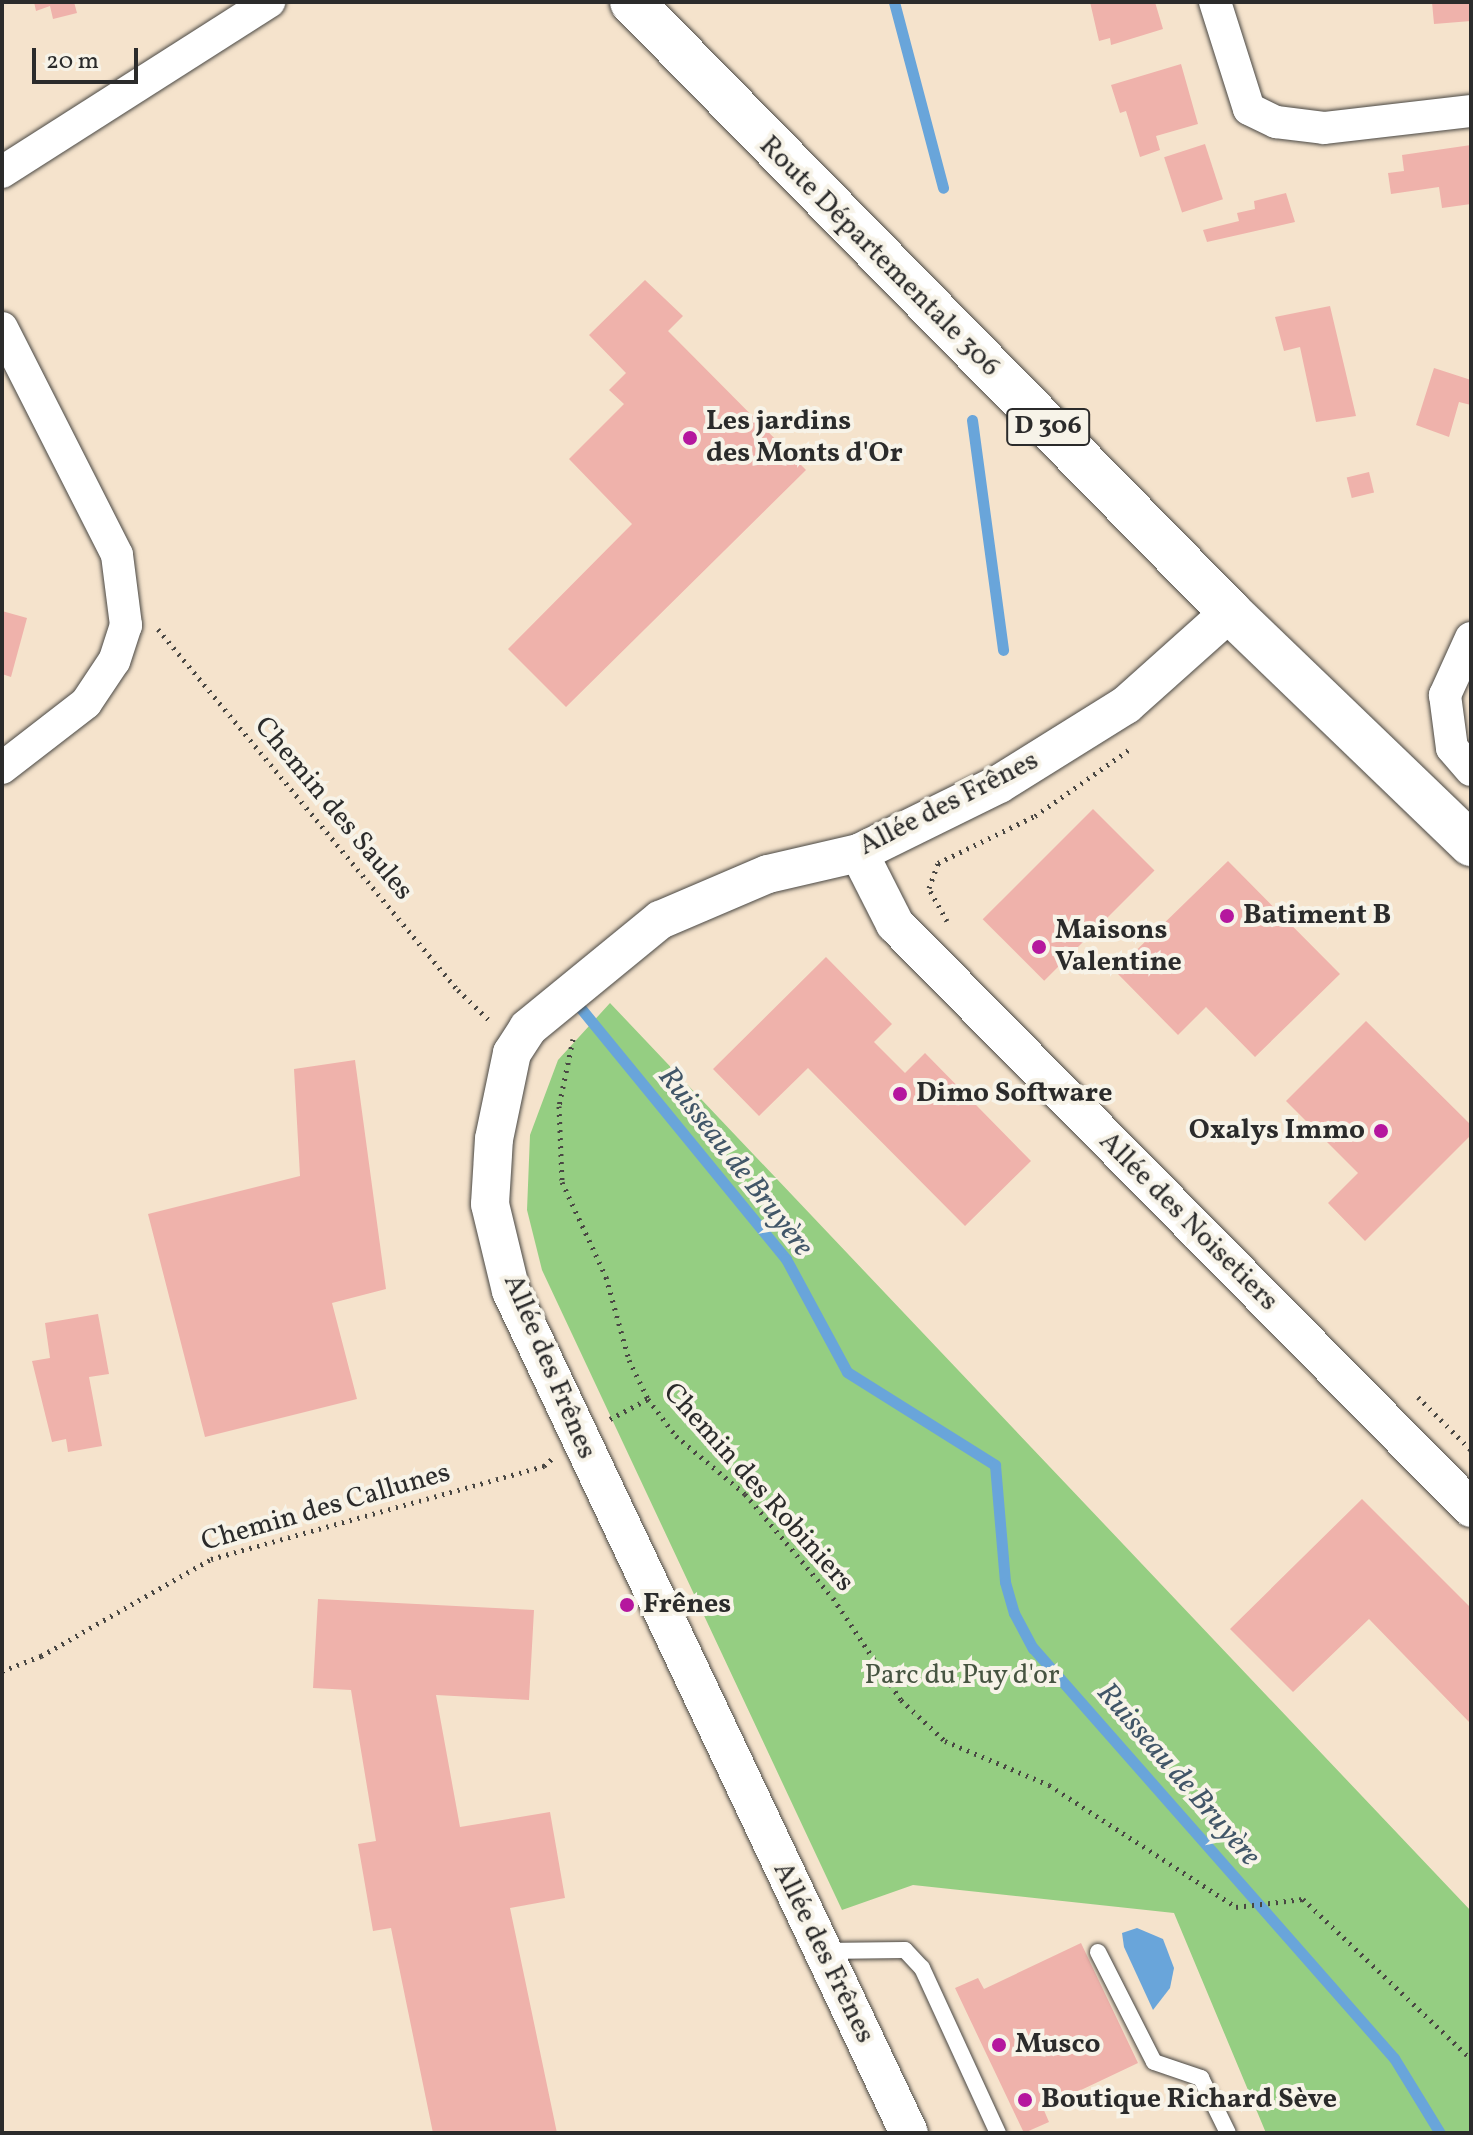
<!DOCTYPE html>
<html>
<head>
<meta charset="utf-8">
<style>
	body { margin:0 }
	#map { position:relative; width:1473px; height:2135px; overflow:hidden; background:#f5e3cc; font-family:Vollkorn,serif }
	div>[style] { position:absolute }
	.green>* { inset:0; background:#95ce82 }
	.water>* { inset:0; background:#69a5da }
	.stream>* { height:11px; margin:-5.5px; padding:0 5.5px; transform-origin:5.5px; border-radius:5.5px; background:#69a5da }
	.building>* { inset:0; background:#efb2ab; transform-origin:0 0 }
	.path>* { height:5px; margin-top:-2.5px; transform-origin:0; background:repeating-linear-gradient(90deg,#494743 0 2px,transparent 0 8px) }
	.roads { filter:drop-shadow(0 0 2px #494743) drop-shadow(0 0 2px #494743) }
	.service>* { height:16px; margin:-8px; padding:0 8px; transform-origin:8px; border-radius:8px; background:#fff }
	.minor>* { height:32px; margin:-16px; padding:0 16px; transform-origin:16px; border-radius:16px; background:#fff }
	.tertiary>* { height:38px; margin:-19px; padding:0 19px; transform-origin:19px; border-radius:19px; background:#fff }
	.primary>* { height:44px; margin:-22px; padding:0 22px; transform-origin:22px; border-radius:22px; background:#fff }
	.dots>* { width:22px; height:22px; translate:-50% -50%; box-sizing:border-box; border:4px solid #f7f3e8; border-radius:50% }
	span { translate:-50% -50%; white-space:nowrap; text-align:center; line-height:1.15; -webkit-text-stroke:8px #f7f3e8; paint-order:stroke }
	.shield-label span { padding:2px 6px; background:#f7f3e8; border:2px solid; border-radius:6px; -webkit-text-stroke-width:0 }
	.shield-label { font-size:26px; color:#2b2b2b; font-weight:700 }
	.street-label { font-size:28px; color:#2b2b2b }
	.poi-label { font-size:28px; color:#2b2b2b; font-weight:700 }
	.left { translate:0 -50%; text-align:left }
	.right { translate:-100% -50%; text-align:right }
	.park-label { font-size:28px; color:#465441 }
	.water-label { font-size:30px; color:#415668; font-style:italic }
	.frame { position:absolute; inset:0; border:4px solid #2b2b2b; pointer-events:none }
	.scale { position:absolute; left:32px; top:48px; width:106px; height:36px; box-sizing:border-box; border:4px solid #2b2b2b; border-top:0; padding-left:10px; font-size:24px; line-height:28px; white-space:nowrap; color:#2b2b2b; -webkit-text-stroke:6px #f7f3e8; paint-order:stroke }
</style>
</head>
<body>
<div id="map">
	<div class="green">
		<div style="clip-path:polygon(610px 1003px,1471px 1911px,1471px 2133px,1266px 2133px,1174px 1913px,913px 1885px,842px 1910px,542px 1270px,527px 1210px,530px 1135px,558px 1060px)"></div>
	</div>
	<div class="water">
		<div style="clip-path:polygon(1137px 1928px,1163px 1939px,1174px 1968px,1170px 1988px,1153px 2010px,1124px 1947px,1122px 1933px)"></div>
	</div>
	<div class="stream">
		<div style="left:894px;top:2px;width:192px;rotate:75.2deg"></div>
		<div style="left:972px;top:420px;width:232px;rotate:82.3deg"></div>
		<div style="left:574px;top:1000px;width:335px;rotate:50.7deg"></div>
		<div style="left:786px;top:1259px;width:128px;rotate:61.6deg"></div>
		<div style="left:847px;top:1372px;width:175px;rotate:32.1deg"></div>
		<div style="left:995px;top:1465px;width:117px;rotate:85.1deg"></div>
		<div style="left:1005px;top:1582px;width:32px;rotate:74deg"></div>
		<div style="left:1014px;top:1613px;width:40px;rotate:62deg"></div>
		<div style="left:1033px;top:1648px;width:546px;rotate:48.64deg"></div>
		<div style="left:1394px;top:2058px;width:88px;rotate:58.5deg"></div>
	</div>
	<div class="building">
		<div style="clip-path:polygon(34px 2px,74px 2px,77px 13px,53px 19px,50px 6px,36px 11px)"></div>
		<div style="clip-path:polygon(1090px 2px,1155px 2px,1163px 29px,1111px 45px,1110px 38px,1099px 41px)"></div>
		<div style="clip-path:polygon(1432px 2px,1471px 2px,1471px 21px,1434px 24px)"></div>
		<div style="clip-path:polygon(1181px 64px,1198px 124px,1156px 136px,1160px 150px,1140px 157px,1126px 111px,1120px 113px,1111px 85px)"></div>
		<div style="left:1205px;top:144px;width:58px;height:43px;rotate:72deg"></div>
		<div style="clip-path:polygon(1471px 145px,1471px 204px,1442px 208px,1439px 187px,1391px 194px,1388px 173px,1404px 171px,1402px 155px)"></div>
		<div style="clip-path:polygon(1286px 193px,1295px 222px,1207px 242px,1203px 230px,1239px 221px,1237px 213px,1255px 209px,1254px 201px)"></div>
		<div style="clip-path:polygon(645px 280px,683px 316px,668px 331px,806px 470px,566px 707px,508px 649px,632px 524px,569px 459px,624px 404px,609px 390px,626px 373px,589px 335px)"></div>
		<div style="clip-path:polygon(1330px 306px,1356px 416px,1316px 422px,1300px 347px,1284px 351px,1275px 317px)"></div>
		<div style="clip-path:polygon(1434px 368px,1471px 380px,1471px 405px,1459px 402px,1449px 437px,1416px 425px)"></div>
		<div style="left:1369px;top:472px;width:21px;height:23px;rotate:76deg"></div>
		<div style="clip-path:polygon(2px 611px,27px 618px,11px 677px,2px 674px)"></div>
		<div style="left:1093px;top:809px;width:87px;height:156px;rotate:45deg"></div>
		<div style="clip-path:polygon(1228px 861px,1340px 974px,1255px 1057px,1206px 1007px,1178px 1035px,1115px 971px)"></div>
		<div style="clip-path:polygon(826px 957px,892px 1024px,874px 1042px,905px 1073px,925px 1053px,1031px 1161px,965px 1226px,808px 1068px,759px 1116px,713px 1069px)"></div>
		<div style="clip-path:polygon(1366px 1021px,1471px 1125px,1471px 1135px,1365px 1241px,1328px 1203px,1358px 1173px,1286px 1101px)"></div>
		<div style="clip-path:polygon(355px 1060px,386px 1289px,332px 1303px,357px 1399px,205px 1437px,148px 1214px,300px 1176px,294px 1069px)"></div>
		<div style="clip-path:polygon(98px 1314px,109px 1374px,89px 1377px,102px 1446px,68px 1452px,66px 1439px,52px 1442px,32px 1361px,50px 1358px,45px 1323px)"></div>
		<div style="clip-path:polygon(1362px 1499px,1471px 1608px,1471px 1724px,1369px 1619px,1293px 1692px,1230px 1629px)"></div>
		<div style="clip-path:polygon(318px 1599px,534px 1610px,529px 1700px,436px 1695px,460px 1827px,550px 1812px,565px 1898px,510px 1908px,557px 2133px,433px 2133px,391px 1928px,373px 1931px,358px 1844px,376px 1841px,351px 1690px,313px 1688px)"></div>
		<div style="clip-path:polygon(1081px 1943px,1138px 2063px,1043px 2108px,1049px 2122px,1024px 2133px,955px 1988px,978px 1978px,984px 1989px)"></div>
	</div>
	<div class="path">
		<div style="left:158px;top:629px;width:469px;rotate:50.3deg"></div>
		<div style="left:458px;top:990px;width:45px;rotate:44.1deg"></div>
		<div style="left:947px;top:921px;width:38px;rotate:-119deg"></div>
		<div style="left:929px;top:888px;width:27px;rotate:-70deg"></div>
		<div style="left:938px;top:863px;width:108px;rotate:-25.9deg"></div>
		<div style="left:1035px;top:816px;width:116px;rotate:-35.2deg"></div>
		<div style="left:573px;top:1039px;width:68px;rotate:101.8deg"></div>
		<div style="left:559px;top:1106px;width:76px;rotate:87.7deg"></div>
		<div style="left:562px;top:1182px;width:105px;rotate:65.1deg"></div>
		<div style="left:606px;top:1277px;width:86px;rotate:74.5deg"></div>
		<div style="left:629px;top:1360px;width:43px;rotate:64deg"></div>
		<div style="left:648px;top:1399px;width:46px;rotate:52.9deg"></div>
		<div style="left:676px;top:1436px;width:90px;rotate:40deg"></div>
		<div style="left:745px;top:1494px;width:136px;rotate:49.8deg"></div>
		<div style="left:833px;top:1598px;width:123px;rotate:56.3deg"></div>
		<div style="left:901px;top:1700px;width:60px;rotate:43deg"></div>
		<div style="left:945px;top:1741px;width:113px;rotate:22.9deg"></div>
		<div style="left:1049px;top:1785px;width:223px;rotate:33.1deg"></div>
		<div style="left:1236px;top:1907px;width:67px;rotate:-6.8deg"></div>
		<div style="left:1303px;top:1899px;width:232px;rotate:43.6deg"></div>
		<div style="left:1418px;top:1397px;width:75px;rotate:45deg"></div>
		<div style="left:610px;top:1419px;width:43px;rotate:-27.8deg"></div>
		<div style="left:2px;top:1671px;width:42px;rotate:-21deg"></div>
		<div style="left:41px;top:1656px;width:196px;rotate:-29.7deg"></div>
		<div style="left:211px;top:1559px;width:346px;rotate:-15.6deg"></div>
		<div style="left:544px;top:1466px;width:12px;rotate:-42deg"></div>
	</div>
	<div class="roads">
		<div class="service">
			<div style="left:822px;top:1951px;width:83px;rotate:-0.7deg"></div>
			<div style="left:905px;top:1950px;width:25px;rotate:47deg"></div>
			<div style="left:922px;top:1968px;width:182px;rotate:65.3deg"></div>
			<div style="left:1098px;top:1952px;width:123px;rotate:63deg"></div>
			<div style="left:1154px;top:2062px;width:50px;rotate:18.8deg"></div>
			<div style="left:1201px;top:2078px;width:61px;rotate:63.9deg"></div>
		</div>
		<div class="minor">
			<div style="left:1215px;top:2px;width:112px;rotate:72.4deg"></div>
			<div style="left:1249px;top:109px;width:30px;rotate:26deg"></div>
			<div style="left:1276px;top:122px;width:48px;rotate:7.1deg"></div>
			<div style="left:1324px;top:128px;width:148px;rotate:-6.6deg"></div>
			<div style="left:2px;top:172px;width:317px;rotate:-32.5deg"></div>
			<div style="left:2px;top:328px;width:254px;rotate:63.1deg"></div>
			<div style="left:117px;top:555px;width:71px;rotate:82.7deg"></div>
			<div style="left:126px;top:625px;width:38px;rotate:108deg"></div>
			<div style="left:114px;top:661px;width:50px;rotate:123.7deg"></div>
			<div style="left:86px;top:703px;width:106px;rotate:142.3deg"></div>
			<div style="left:1471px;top:638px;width:63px;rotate:114.5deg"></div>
			<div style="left:1445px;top:695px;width:53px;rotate:82.5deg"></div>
			<div style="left:1452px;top:748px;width:29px;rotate:49deg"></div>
		</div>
		<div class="tertiary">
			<div style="left:859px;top:853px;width:80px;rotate:63.1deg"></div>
			<div style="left:895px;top:924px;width:820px;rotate:45.4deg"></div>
			<div style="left:909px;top:2133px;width:931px;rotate:-115.3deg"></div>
			<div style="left:511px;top:1291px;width:89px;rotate:-103.6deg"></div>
			<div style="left:490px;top:1204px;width:65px;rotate:-86.5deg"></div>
			<div style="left:494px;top:1139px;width:88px;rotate:-78.2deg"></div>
			<div style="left:512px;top:1053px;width:30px;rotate:-57deg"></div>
			<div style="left:528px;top:1028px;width:171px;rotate:-39.3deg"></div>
			<div style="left:660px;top:920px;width:117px;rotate:-23.1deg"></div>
			<div style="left:768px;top:874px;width:93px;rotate:-13deg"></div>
			<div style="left:859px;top:853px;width:156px;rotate:-26.2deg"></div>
			<div style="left:999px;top:784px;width:150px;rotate:-31.9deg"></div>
			<div style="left:1126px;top:705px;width:140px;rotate:-41.8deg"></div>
		</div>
		<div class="primary">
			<div style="left:632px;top:2px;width:854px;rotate:45.57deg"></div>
			<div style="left:1230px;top:612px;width:335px;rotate:43.9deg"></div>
		</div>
	</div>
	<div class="dots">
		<div style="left:690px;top:438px;background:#b5179e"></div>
		<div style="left:1227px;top:916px;background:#b5179e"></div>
		<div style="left:1039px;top:947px;background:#b5179e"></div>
		<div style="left:900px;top:1094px;background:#b5179e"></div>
		<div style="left:1381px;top:1131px;background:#b5179e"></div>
		<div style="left:627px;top:1605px;background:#b5179e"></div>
		<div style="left:999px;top:2045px;background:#b5179e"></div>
		<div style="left:1025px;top:2100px;background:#b5179e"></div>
	</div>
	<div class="shield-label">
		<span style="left:1048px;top:427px">D 306</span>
	</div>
	<div class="street-label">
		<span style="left:879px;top:257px;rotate:45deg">Route Départementale 306</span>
		<span style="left:949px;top:804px;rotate:-27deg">Allée des Frênes</span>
		<span style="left:333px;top:809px;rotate:50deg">Chemin des Saules</span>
		<span style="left:1188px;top:1222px;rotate:45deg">Allée des Noisetiers</span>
		<span style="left:549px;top:1367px;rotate:67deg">Allée des Frênes</span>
		<span style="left:758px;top:1488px;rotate:48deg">Chemin des Robiniers</span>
		<span style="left:326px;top:1508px;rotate:-16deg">Chemin des Callunes</span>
		<span style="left:823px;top:1953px;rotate:64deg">Allée des Frênes</span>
	</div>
	<div class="poi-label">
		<span class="left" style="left:706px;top:438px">Les jardins<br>des Monts d'Or</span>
		<span class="left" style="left:1243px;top:916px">Batiment B</span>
		<span class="left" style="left:1055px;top:947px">Maisons<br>Valentine</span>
		<span class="left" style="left:916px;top:1094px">Dimo Software</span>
		<span class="right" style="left:1365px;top:1131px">Oxalys Immo</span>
		<span class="left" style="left:643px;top:1605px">Frênes</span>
		<span class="left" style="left:1015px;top:2045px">Musco</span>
		<span class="left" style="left:1041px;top:2100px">Boutique Richard Sève</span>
	</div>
	<div class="park-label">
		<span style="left:962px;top:1676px">Parc du Puy d'or</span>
	</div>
	<div class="water-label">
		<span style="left:735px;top:1162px;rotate:52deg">Ruisseau de Bruyère</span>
		<span style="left:1178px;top:1775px;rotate:49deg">Ruisseau de Bruyère</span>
	</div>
	<div class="frame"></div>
	<div class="scale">20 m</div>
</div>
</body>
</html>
